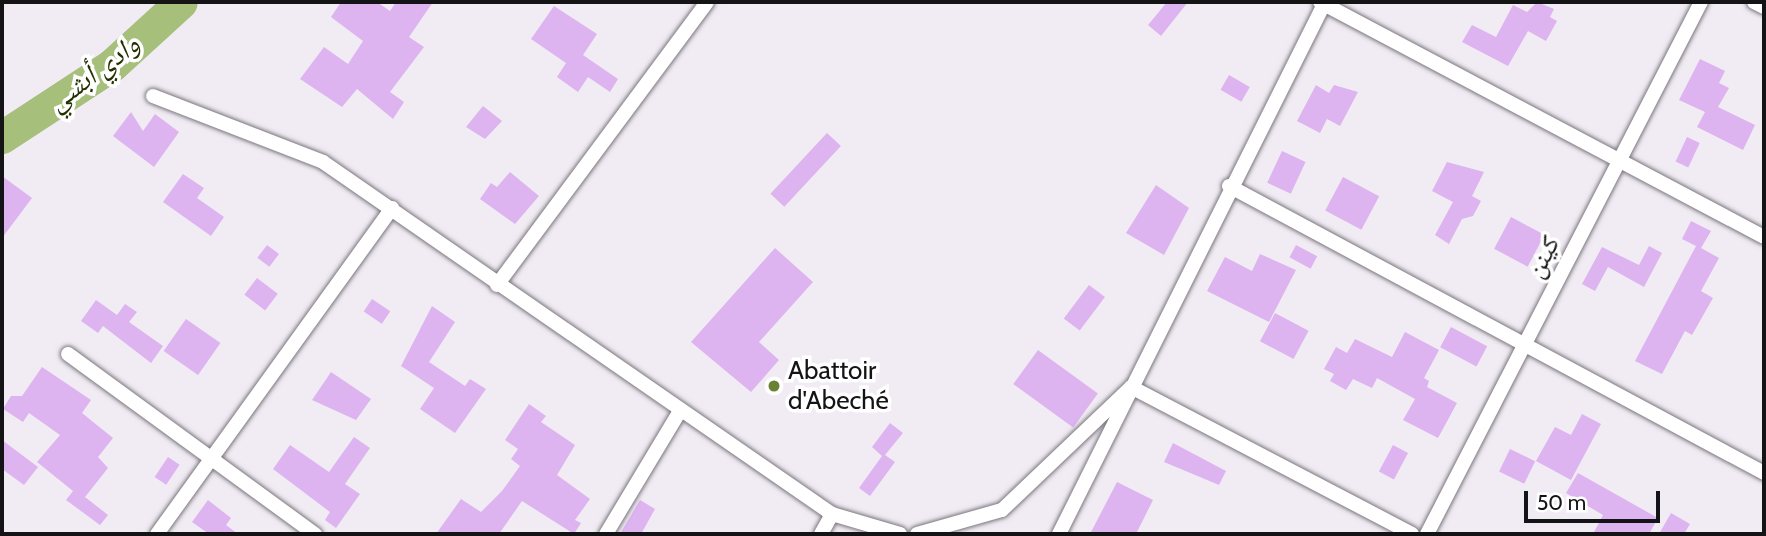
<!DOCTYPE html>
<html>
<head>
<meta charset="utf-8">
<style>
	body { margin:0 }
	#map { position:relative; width:1766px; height:536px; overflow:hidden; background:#f1ecf4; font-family:Cabin,"Noto Naskh Arabic",sans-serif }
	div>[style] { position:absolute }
	.river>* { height:33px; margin:-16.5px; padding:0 16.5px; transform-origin:16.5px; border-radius:16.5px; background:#a6bf7b }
	.building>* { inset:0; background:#ddb3f0; transform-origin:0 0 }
	.roads { filter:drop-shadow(0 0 2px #7b767d) drop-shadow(0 0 2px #7b767d) }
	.street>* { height:14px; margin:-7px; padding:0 7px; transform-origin:7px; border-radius:7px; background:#fff }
	.dots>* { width:19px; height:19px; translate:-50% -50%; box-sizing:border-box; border:4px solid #fff; border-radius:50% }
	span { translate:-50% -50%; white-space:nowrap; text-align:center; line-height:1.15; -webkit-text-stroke:7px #fff; paint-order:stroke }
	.street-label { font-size:26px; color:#141315 }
	.poi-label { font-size:26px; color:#141315 }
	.left { translate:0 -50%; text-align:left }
	.water-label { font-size:28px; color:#233100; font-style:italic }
	.frame { position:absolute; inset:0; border:4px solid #141315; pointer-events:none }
	.scale { position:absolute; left:1524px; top:491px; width:136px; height:32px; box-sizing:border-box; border:4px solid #141315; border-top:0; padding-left:9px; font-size:21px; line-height:24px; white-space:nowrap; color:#141315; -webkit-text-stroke:5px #fff; paint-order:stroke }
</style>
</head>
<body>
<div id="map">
	<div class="river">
		<div style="left:2px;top:137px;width:131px;rotate:-33.2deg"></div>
		<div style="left:112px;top:65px;width:93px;rotate:-42.4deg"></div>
	</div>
	<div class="building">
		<div style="clip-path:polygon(341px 2px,377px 2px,390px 11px,396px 2px,433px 2px,409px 37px,424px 47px,390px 92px,404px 102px,393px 119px,357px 89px,342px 107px,300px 79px,324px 47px,348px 64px,363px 41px,331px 17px)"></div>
		<div style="clip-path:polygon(1167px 2px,1188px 2px,1161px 36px,1148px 25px)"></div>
		<div style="clip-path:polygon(1537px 2px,1554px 9px,1550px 17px,1557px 21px,1546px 41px,1528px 31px,1508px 66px,1462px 42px,1472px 25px,1496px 37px,1513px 5px,1527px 12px)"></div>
		<div style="clip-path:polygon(554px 6px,597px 34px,583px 55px,618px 79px,610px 92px,588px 77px,578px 92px,557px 77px,566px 63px,531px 39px)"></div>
		<div style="clip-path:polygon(1700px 59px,1725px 71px,1719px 83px,1729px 88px,1718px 107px,1755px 125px,1743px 150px,1697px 127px,1705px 112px,1679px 100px)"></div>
		<div style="left:1229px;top:75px;width:24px;height:17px;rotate:30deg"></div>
		<div style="clip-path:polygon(1316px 85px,1329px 93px,1334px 85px,1358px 92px,1340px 126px,1327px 119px,1320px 133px,1297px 121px)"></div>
		<div style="clip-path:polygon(483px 106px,502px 121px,485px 139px,466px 127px)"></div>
		<div style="clip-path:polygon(131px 112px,143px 131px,155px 114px,179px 132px,154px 167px,113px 136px)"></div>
		<div style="left:827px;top:133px;width:19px;height:83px;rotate:43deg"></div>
		<div style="left:1687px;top:137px;width:14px;height:27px;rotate:25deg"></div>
		<div style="left:1282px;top:151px;width:26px;height:35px;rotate:25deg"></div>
		<div style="clip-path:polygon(1447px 162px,1484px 172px,1472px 196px,1481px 201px,1473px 216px,1462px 219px,1449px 244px,1435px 235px,1453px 202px,1432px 191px)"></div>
		<div style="clip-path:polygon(510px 172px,539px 196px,515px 224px,480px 199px,491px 183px,497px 187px)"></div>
		<div style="clip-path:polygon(183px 174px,204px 188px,197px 198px,224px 217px,211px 236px,163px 202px)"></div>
		<div style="clip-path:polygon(2px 176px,32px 198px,2px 238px)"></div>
		<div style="left:1343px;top:177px;width:41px;height:38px;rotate:28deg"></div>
		<div style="clip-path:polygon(1156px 185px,1189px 208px,1164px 255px,1126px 233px)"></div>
		<div style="left:1511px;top:217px;width:38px;height:36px;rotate:28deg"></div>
		<div style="clip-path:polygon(1691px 221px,1711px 231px,1701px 248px,1719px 258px,1701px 291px,1713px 298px,1692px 335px,1685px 331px,1662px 374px,1635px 361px,1696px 246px,1682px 239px)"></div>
		<div style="left:267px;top:245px;width:15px;height:16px;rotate:37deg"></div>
		<div style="left:1296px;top:245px;width:24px;height:14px;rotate:28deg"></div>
		<div style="clip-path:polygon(1649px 246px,1662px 253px,1644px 287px,1608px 267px,1595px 291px,1582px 284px,1602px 247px,1639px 265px)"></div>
		<div style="clip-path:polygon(775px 248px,813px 282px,759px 342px,779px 360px,751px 392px,691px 342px)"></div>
		<div style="clip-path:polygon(1260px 254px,1296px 270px,1269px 322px,1207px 291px,1225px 257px,1252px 271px)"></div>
		<div style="left:257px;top:278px;width:26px;height:21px;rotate:37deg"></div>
		<div style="left:1089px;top:285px;width:20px;height:42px;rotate:37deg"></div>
		<div style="left:372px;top:299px;width:22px;height:15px;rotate:34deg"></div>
		<div style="clip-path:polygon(96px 300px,117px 315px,125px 304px,137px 312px,129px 322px,163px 346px,151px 363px,103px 326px,98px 333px,81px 321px)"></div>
		<div style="clip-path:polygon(432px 306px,455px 322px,429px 362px,465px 386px,470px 379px,486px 389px,455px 433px,420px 409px,434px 388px,401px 366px)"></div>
		<div style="left:1275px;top:313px;width:38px;height:32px;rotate:28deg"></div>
		<div style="left:186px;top:319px;width:42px;height:39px;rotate:35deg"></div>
		<div style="left:1451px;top:327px;width:41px;height:23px;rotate:28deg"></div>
		<div style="clip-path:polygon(1405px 332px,1439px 350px,1424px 378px,1429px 381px,1427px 387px,1457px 403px,1438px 438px,1403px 420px,1415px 399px,1377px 378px,1372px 388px,1353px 379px,1346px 390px,1330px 381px,1334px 374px,1324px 369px,1336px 347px,1347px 353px,1355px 339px,1392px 357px)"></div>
		<div style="left:1038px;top:350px;width:74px;height:42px;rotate:36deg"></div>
		<div style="clip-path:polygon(42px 367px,91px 400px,82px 413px,113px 438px,98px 457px,108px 468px,85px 497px,108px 515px,100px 525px,66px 500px,73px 491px,37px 462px,60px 435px,29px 413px,23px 422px,3px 409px,11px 396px,22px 396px)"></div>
		<div style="clip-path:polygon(331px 372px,371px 399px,356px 420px,312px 400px)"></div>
		<div style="clip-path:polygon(529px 404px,546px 416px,541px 422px,575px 445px,557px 475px,590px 499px,575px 520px,581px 523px,574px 534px,522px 501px,499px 534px,436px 534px,461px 499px,481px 512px,502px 491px,520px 466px,511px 459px,518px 449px,505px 440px)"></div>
		<div style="clip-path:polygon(1582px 414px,1601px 424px,1571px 480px,1536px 461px,1555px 427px,1571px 435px)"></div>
		<div style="clip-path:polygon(890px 423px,903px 433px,885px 455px,895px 462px,870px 496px,859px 488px,882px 456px,872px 447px)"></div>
		<div style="clip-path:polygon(354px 437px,370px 448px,345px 484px,360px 494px,336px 528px,325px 520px,330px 512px,273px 469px,290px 445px,329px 472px)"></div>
		<div style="clip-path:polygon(2px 440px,38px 467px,24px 485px,2px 469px)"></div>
		<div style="clip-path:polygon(1173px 443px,1226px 471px,1219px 485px,1164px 462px)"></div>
		<div style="left:1393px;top:445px;width:17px;height:30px;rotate:28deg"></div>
		<div style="left:1510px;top:449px;width:28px;height:25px;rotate:26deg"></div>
		<div style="left:168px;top:457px;width:14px;height:24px;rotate:34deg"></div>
		<div style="clip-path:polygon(1578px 473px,1658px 518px,1649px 534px,1593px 534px,1603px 515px,1566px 493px)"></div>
		<div style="clip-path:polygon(1117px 482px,1153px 500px,1136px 534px,1090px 534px)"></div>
		<div style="clip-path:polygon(208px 500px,231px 518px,226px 525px,238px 534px,209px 534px,192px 522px)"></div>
		<div style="clip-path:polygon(640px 500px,655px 509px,641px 534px,620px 534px)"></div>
		<div style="clip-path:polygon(1671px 513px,1690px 524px,1684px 534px,1659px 534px)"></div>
	</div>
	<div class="roads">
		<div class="street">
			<div style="left:1320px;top:2px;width:502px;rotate:27.89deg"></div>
			<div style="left:1754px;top:2px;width:11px;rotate:27deg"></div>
			<div style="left:153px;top:96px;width:182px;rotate:21.2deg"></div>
			<div style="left:323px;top:162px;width:619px;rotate:34.67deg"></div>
			<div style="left:832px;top:514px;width:71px;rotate:16.4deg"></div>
			<div style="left:1229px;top:186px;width:607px;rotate:28.21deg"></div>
			<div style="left:497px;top:285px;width:352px;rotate:-53.4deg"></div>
			<div style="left:68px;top:354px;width:306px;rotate:36.1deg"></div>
			<div style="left:157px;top:534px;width:402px;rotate:-54.2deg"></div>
			<div style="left:606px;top:534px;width:144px;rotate:-59deg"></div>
			<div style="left:821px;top:534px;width:23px;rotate:-61deg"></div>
			<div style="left:917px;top:534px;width:88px;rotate:-15.8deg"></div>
			<div style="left:1002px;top:510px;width:178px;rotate:-43.6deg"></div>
			<div style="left:1131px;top:387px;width:317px;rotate:27.6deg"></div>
			<div style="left:1059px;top:534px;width:595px;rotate:-63.43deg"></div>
			<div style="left:1427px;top:534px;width:598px;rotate:-62.75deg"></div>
		</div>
	</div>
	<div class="dots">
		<div style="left:774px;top:386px;background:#688134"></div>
	</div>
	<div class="street-label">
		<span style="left:1543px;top:257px;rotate:-63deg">كينن</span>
	</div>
	<div class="poi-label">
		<span class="left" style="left:788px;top:386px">Abattoir<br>d'Abeché</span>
	</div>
	<div class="water-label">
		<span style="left:93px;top:72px;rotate:-37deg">وادي أبشي</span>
	</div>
	<div class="frame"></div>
	<div class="scale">50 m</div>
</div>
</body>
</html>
